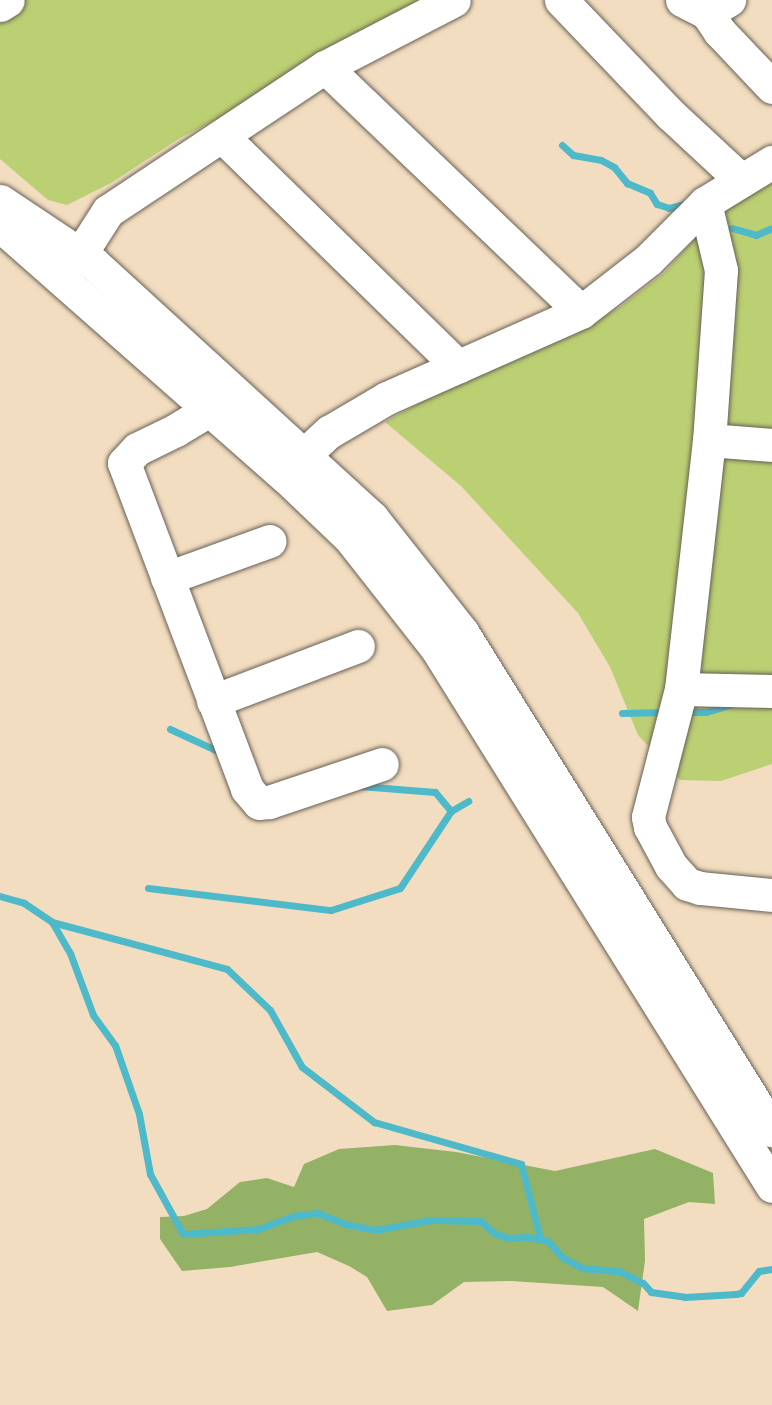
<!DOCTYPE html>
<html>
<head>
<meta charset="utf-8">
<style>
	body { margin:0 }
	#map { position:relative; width:772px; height:1405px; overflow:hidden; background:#f3ddc0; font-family:"Patrick Hand",sans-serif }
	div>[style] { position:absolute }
	.green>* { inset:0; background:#bbcf73 }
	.forest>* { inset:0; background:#94b265 }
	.stream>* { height:7px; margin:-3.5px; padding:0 3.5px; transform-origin:3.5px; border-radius:3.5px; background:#4db9c9 }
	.roads { filter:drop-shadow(0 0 2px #676055) drop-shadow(0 0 2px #676055) }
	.minor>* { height:33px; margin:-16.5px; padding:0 16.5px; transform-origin:16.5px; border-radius:16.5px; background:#fff }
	span { translate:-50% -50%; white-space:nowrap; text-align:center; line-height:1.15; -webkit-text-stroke:4.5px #fdfcf7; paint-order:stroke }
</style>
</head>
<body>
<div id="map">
	<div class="green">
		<div style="clip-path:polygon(0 0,430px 0,285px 85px,180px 138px,111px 183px,67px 205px,48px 200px,0 159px)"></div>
		<div style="clip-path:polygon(772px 183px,772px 764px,721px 781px,680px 780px,638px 735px,610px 667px,578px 613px,461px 486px,385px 422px,436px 394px,573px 335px,621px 306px,664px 273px,700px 233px,734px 202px)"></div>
	</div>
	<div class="forest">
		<div style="clip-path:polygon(395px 1145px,456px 1152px,555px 1171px,655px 1149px,713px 1173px,715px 1204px,689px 1202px,644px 1219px,645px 1261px,638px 1311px,603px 1287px,511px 1281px,464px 1282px,432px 1305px,387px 1311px,367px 1277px,349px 1266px,317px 1252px,230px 1267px,182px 1271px,160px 1239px,160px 1217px,184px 1216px,207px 1209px,240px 1182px,267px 1178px,294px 1187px,304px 1164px,339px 1149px)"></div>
	</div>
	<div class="stream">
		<div style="left:562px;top:145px;width:15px;rotate:42deg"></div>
		<div style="left:573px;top:155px;width:28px;rotate:10deg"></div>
		<div style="left:601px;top:160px;width:15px;rotate:28deg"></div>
		<div style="left:614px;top:167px;width:21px;rotate:51deg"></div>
		<div style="left:627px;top:183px;width:25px;rotate:23deg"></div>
		<div style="left:650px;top:193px;width:13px;rotate:58deg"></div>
		<div style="left:657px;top:204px;width:13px;rotate:18deg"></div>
		<div style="left:669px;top:208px;width:20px;rotate:-15deg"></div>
		<div style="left:732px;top:228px;width:25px;rotate:16deg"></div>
		<div style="left:756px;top:235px;width:17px;rotate:-24deg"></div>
		<div style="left:685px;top:712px;width:21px"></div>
		<div style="left:706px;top:712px;width:27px;rotate:-17deg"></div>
		<div style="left:622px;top:713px;width:45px;rotate:-1.3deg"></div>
		<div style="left:170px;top:729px;width:57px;rotate:24.8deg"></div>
		<div style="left:360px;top:786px;width:75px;rotate:4.6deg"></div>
		<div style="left:435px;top:792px;width:25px;rotate:50deg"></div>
		<div style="left:451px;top:811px;width:20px;rotate:-30deg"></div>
		<div style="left:148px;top:888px;width:184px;rotate:6.9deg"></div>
		<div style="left:331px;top:910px;width:72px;rotate:-17.7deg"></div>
		<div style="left:400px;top:888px;width:92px;rotate:-56.5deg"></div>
		<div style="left:0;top:896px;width:25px;rotate:16deg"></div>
		<div style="left:24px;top:903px;width:34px;rotate:34deg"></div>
		<div style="left:52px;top:922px;width:36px;rotate:60deg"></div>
		<div style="left:70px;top:953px;width:66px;rotate:69.6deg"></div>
		<div style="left:93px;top:1015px;width:37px;rotate:54deg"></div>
		<div style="left:115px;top:1045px;width:73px;rotate:70.8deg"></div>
		<div style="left:139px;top:1114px;width:61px;rotate:79.6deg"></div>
		<div style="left:150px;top:1174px;width:68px;rotate:61.2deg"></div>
		<div style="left:183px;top:1234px;width:75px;rotate:-3.8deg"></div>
		<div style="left:258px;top:1229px;width:37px;rotate:-20deg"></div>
		<div style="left:293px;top:1216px;width:25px;rotate:-7deg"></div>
		<div style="left:318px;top:1213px;width:29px;rotate:22deg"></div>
		<div style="left:345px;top:1224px;width:31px;rotate:11deg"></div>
		<div style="left:375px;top:1230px;width:57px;rotate:-10.1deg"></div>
		<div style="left:431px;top:1220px;width:50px;rotate:1.1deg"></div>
		<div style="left:481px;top:1221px;width:18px;rotate:43deg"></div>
		<div style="left:494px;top:1233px;width:15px;rotate:20deg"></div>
		<div style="left:508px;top:1238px;width:19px;rotate:-3deg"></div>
		<div style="left:527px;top:1237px;width:21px;rotate:11deg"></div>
		<div style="left:548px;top:1241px;width:21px;rotate:49deg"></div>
		<div style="left:562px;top:1257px;width:23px;rotate:29deg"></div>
		<div style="left:582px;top:1268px;width:37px;rotate:5deg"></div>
		<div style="left:619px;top:1271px;width:27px;rotate:27deg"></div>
		<div style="left:643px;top:1283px;width:12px;rotate:48deg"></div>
		<div style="left:651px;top:1292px;width:34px;rotate:8deg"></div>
		<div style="left:685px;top:1297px;width:51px;rotate:-3.4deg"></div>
		<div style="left:736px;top:1294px;width:5px;rotate:-11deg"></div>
		<div style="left:741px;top:1293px;width:28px;rotate:-51deg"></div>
		<div style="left:759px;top:1271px;width:13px;rotate:-9deg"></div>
		<div style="left:52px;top:922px;width:181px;rotate:15deg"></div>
		<div style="left:227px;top:969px;width:59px;rotate:43.6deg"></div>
		<div style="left:270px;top:1010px;width:65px;rotate:60.7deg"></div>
		<div style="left:302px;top:1067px;width:91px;rotate:37.4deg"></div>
		<div style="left:374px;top:1122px;width:153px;rotate:15.9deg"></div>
		<div style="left:521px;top:1164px;width:76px;rotate:75.6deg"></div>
	</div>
	<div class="roads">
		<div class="minor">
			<div style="left:561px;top:0;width:158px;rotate:46.3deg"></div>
			<div style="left:670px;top:114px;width:97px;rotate:42.9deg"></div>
			<div style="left:682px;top:0;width:28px;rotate:27deg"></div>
			<div style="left:707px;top:13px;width:26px;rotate:-31deg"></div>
			<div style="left:0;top:5px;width:9px;rotate:-32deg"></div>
			<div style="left:707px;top:13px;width:22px;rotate:56deg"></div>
			<div style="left:719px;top:31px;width:77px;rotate:46.6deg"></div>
			<div style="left:325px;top:67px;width:354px;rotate:43.7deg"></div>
			<div style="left:222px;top:136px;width:330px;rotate:44.3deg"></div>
			<div style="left:0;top:201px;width:112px;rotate:33.7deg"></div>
			<div style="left:93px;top:263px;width:378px;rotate:42.4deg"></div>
			<div style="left:372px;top:518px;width:145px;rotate:51.7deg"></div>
			<div style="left:462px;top:632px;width:587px;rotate:58.1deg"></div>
			<div style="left:705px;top:203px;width:69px;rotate:76.6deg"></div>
			<div style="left:721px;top:270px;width:170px;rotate:94deg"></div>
			<div style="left:709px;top:440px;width:251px;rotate:96.4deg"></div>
			<div style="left:681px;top:689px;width:132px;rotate:104.5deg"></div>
			<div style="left:648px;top:817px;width:10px;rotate:79deg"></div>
			<div style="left:650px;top:827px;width:44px;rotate:61.7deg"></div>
			<div style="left:671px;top:866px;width:24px;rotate:48deg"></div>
			<div style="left:687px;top:884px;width:14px;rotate:17deg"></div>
			<div style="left:700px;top:888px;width:72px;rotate:5.6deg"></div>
			<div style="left:0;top:225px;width:380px;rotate:41.4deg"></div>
			<div style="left:285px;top:476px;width:90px;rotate:43.6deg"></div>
			<div style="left:350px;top:538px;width:141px;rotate:51.9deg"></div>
			<div style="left:437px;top:649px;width:633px;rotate:58.04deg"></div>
			<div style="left:81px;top:253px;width:50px;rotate:-57.3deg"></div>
			<div style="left:108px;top:211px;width:260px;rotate:-33.6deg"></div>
			<div style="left:325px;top:67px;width:145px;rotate:-27.4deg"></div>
			<div style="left:209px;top:410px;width:39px;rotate:149deg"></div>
			<div style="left:176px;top:430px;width:43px;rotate:154deg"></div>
			<div style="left:137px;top:449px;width:19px;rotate:133deg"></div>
			<div style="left:124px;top:463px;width:348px;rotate:69.3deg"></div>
			<div style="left:247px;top:789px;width:18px;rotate:49deg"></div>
			<div style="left:259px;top:803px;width:10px;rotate:-6deg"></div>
			<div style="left:269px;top:802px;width:119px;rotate:-18.6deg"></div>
			<div style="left:709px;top:440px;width:63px;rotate:4.5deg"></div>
			<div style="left:305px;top:454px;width:33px;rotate:-43deg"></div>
			<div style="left:329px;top:432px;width:67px;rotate:-30.4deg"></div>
			<div style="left:387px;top:398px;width:212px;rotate:-23.9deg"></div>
			<div style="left:581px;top:312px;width:85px;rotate:-37.8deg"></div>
			<div style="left:648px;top:260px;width:81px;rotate:-45deg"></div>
			<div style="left:705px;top:203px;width:79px;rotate:-31.5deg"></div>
			<div style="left:167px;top:578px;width:109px;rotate:-19.8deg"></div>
			<div style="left:681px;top:689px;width:91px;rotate:1.3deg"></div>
			<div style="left:213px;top:701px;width:155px;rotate:-20.8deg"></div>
		</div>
	</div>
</div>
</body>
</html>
